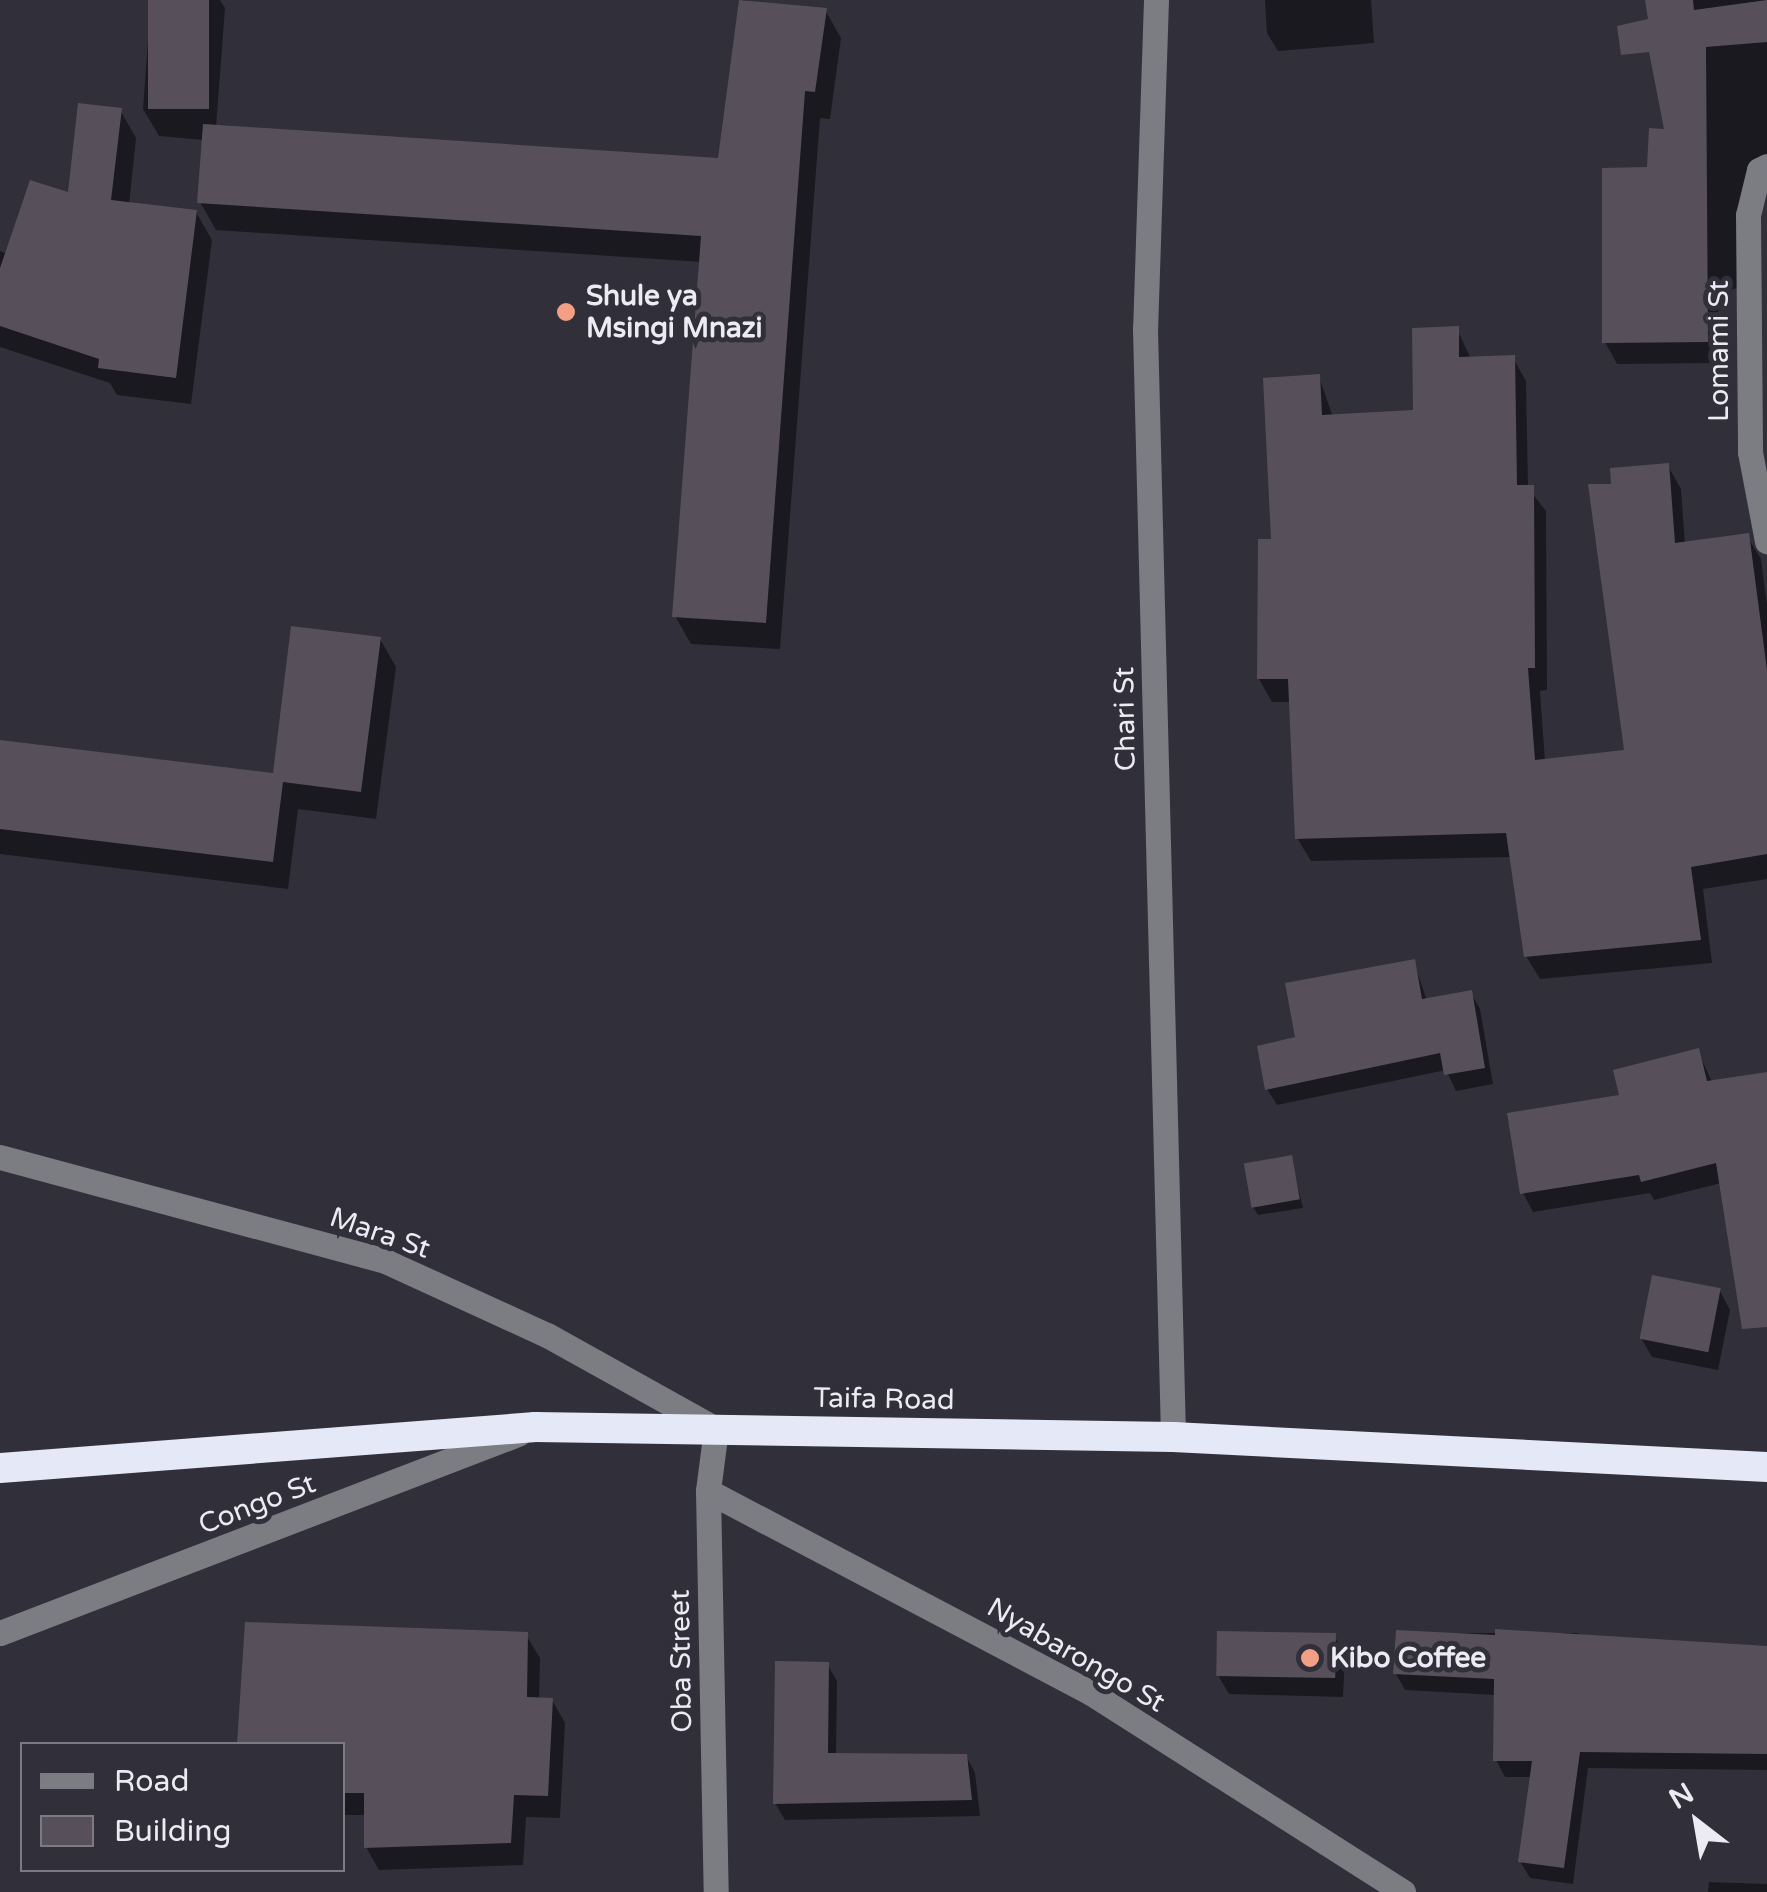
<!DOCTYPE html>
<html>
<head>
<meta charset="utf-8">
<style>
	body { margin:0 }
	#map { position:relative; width:1767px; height:1892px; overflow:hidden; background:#312f3a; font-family:"Varela Round",sans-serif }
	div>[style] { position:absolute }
	.shadow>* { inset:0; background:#0007 }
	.building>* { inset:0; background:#57505b; transform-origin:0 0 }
	.minor>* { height:25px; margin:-12.5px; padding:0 12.5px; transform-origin:12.5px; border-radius:12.5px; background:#7b7d83 }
	.highway>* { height:30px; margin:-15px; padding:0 15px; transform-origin:15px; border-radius:15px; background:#e4e8f7 }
	.dots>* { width:28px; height:28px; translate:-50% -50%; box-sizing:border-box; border:5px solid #312f3a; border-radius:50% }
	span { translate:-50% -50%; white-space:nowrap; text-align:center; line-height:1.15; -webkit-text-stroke:10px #312f3a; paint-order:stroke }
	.poi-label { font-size:28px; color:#ecebf3; font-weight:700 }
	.left { translate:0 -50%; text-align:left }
	.street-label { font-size:28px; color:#ecebf3 }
	.legend { position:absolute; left:20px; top:1742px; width:325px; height:130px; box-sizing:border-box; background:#312f3a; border:2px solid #7c7a84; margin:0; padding:12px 18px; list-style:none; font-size:30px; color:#ecebf3 }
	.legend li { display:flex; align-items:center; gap:20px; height:50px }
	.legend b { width:50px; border:2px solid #7c7a84 }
	.north { position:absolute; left:1647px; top:1772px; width:100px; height:100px; -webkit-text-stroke:8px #312f3a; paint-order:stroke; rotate:329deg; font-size:28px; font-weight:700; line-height:40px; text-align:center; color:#ecebf3 }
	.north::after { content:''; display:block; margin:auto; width:35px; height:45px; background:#ecebf3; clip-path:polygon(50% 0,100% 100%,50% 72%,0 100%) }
</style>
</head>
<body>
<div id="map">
	<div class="shadow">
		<div style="clip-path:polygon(151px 0,220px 0,225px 8px,216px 127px,720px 161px,742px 0,825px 10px,841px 38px,830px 119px,820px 118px,780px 649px,691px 644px,675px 616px,702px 262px,216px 230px,200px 202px,204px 140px,159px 136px,143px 109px)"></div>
		<div style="clip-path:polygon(1265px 0,1371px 0,1374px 43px,1278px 51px,1267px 33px)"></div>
		<div style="clip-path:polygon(1648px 0,1767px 0,1767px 176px,1743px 287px,1718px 292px,1719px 363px,1617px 364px,1605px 342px,1649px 170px,1667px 131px)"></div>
		<div style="clip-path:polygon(120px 110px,136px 138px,129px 205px,196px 212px,212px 240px,191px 404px,117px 395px,110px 383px,0 347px,0 251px,8px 254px,70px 195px)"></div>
		<div style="clip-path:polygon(1457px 329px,1471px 359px,1513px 358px,1526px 381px,1528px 488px,1546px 511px,1547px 690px,1540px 691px,1545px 761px,1627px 752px,1614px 487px,1668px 466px,1681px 489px,1685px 545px,1747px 536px,1761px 559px,1767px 605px,1767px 879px,1703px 889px,1712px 963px,1540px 979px,1526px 956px,1512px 857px,1311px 861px,1297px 838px,1292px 702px,1272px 702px,1259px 679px,1273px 542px,1319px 377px,1333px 417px,1416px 413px)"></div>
		<div style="clip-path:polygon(380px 639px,396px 667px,376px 819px,298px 809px,288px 889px,0 854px,0 742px,275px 776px)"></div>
		<div style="clip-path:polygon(1414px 962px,1427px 1001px,1471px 993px,1480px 1009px,1493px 1084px,1456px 1091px,1446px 1070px,1277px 1105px,1267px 1089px,1298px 1039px)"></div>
		<div style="clip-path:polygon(1698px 1051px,1712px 1082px,1767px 1074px,1767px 1303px,1721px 1183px,1654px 1200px,1650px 1193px,1533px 1212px,1523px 1193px,1622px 1097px)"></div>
		<div style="clip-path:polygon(1291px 1158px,1303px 1208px,1258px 1215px,1253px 1207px)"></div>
		<div style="clip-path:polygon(1720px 1291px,1730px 1310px,1718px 1370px,1652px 1357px,1641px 1338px)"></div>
		<div style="clip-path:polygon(247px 1624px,526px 1635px,540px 1658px,539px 1700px,552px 1700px,565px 1723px,560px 1818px,526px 1817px,523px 1865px,379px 1870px,366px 1847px,366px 1815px,342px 1815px,342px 1744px,238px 1744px)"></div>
		<div style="clip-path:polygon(1398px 1633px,1578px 1633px,1582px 1640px,1767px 1647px,1767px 1770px,1588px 1768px,1573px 1884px,1530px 1878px,1520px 1861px,1532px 1777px,1505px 1777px,1496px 1760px,1496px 1695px,1405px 1690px,1396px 1674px)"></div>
		<div style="clip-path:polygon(1335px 1637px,1345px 1655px,1343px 1697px,1229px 1694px,1218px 1675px)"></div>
		<div style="clip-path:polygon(827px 1664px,837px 1681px,836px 1755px,966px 1756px,975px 1773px,980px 1816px,785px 1820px,775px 1803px)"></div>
		<div style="clip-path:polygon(1709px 1882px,1767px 1884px,1767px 1892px,1708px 1892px)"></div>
	</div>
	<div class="building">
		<div style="left:148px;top:0;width:61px;height:109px"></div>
		<div style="clip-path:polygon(739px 0,827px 8px,815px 92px,805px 91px,766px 623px,672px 617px,701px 236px,197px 203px,203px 124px,718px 158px)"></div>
		<div style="clip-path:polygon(1645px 0,1693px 0,1694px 10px,1767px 0,1767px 42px,1706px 47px,1708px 342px,1602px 343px,1602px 168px,1647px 167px,1649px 128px,1664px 129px,1649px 52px,1621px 55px,1617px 26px,1648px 19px)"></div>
		<div style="clip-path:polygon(78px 103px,122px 108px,111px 200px,197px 210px,176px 378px,98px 368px,99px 359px,0 326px,0 268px,30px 180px,68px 192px)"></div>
		<div style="clip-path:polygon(1459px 326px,1459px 357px,1515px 355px,1517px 485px,1534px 485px,1535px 668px,1528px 668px,1535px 760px,1624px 750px,1588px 484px,1611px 484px,1610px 468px,1669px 463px,1675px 543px,1749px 533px,1767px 670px,1767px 854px,1691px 867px,1701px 940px,1524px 957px,1506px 833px,1295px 839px,1288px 679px,1257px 679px,1258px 539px,1271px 539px,1263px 378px,1320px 374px,1322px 415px,1413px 410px,1412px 328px)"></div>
		<div style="clip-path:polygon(291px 626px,381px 637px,361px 792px,283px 782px,273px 862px,0 829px,0 740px,273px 773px)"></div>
		<div style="clip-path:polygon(1415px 959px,1422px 999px,1472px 990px,1485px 1068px,1444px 1075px,1440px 1053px,1265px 1090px,1257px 1046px,1295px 1037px,1285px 983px)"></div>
		<div style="clip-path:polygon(1699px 1048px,1707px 1081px,1767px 1072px,1767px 1327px,1742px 1329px,1716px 1163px,1641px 1182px,1639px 1175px,1520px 1194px,1507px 1113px,1619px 1095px,1613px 1070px)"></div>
		<div style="left:1292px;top:1155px;width:45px;height:49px;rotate:80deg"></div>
		<div style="left:1652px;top:1275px;width:70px;height:65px;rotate:11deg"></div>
		<div style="clip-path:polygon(245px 1622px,528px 1632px,527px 1697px,553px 1698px,548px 1796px,514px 1795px,511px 1843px,364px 1848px,364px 1793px,342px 1793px,342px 1744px,237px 1744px)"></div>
		<div style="clip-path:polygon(1495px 1629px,1767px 1646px,1767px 1754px,1580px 1752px,1564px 1868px,1518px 1862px,1532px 1761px,1493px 1761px,1494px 1679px,1393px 1674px,1396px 1630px,1495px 1635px)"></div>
		<div style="left:1217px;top:1631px;width:119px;height:45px;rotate:1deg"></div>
		<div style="clip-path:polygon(775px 1661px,829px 1662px,828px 1753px,967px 1754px,972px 1800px,773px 1804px)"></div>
	</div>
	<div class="minor">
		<div style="left:1156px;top:0;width:329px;rotate:91.9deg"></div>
		<div style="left:1145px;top:329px;width:1108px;rotate:88.55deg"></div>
		<div style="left:1767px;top:166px;width:9px;rotate:153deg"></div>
		<div style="left:1759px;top:170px;width:46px;rotate:103.7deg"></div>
		<div style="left:1748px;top:215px;width:237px;rotate:89.5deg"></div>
		<div style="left:1750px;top:452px;width:91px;rotate:79.2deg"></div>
		<div style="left:0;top:1157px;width:399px;rotate:15.1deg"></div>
		<div style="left:385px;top:1261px;width:178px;rotate:24.6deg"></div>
		<div style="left:547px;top:1335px;width:193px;rotate:29.1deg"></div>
		<div style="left:716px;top:1429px;width:63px;rotate:97.4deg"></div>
		<div style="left:708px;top:1491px;width:401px;rotate:88.9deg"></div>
		<div style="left:708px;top:1491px;width:433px;rotate:27.8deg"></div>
		<div style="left:1091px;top:1693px;width:370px;rotate:32.5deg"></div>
		<div style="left:0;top:1633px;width:555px;rotate:-21.02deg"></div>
	</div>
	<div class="highway">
		<div style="left:0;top:1468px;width:537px;rotate:-4.38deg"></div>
		<div style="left:535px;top:1427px;width:638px;rotate:0.9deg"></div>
		<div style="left:1173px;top:1437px;width:595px;rotate:2.89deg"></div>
	</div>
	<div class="dots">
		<div style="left:566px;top:312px;background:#f39f85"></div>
		<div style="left:1310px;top:1658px;background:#f39f85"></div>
	</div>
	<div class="poi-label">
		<span class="left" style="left:586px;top:312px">Shule ya<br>Msingi Mnazi</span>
		<span class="left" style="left:1330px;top:1658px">Kibo Coffee</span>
	</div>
	<div class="street-label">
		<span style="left:1719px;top:351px;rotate:-90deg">Lomami St</span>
		<span style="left:1125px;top:719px;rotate:-91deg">Chari St</span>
		<span style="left:380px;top:1233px;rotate:19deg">Mara St</span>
		<span style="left:884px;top:1399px;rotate:1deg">Taifa Road</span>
		<span style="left:257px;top:1504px;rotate:-21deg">Congo St</span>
		<span style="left:1076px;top:1655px;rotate:30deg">Nyabarongo St</span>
		<span style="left:681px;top:1661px;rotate:-91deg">Oba Street</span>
	</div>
	<ul class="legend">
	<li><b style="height:12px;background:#7b7d83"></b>Road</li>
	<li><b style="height:28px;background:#57505b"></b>Building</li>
	</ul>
	<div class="north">N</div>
</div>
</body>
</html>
